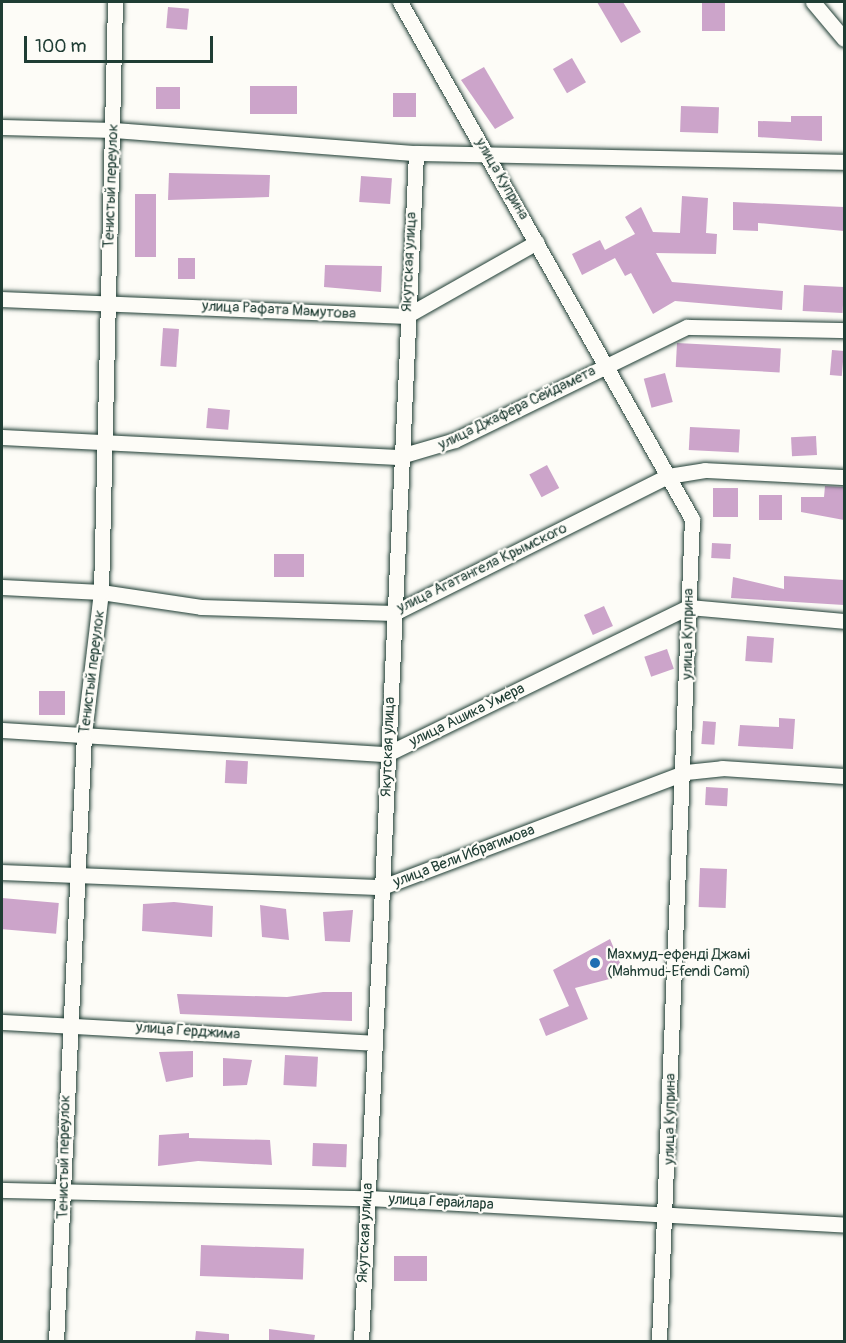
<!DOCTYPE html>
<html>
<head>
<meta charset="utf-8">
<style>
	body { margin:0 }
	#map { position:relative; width:846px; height:1343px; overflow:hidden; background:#fdfcf7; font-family:Pangolin,sans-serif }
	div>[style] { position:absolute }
	.building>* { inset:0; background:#cca4ca; transform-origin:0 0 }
	.roads { filter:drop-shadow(0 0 2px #1f3d34) drop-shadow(0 0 2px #1f3d34) }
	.street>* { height:15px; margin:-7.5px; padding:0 7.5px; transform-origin:7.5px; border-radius:7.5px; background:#fdfcf7 }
	.dots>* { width:16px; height:16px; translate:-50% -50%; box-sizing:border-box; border:3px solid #fdfcf7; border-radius:50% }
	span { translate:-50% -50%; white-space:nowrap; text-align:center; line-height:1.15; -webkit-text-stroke:4.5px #fdfcf7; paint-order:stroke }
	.street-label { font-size:15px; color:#1f3d34 }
	.poi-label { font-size:15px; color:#1f3d34 }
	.left { translate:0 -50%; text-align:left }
	.frame { position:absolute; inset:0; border:3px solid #1f3d34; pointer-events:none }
	.scale { position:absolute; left:24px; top:36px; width:189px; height:27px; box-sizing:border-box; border:3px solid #1f3d34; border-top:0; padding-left:8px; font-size:18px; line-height:21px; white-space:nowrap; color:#1f3d34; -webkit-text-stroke:4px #fdfcf7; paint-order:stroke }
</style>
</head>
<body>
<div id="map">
	<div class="building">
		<div style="clip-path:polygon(597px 2px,623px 2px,641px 32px,621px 43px)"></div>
		<div style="left:702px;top:2px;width:23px;height:29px"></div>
		<div style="left:168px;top:7px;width:21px;height:21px;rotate:5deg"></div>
		<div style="left:572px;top:58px;width:28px;height:22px;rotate:60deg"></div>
		<div style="clip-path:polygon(484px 67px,514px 118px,495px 129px,461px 80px)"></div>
		<div style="left:250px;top:86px;width:47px;height:28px"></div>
		<div style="left:156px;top:87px;width:24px;height:22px"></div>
		<div style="left:393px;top:93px;width:23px;height:24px"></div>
		<div style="left:681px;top:106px;width:38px;height:26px;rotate:2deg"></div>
		<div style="clip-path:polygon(791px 116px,822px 116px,822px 141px,758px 137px,758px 121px,791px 122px)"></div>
		<div style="clip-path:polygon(169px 173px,270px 175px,269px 197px,168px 200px)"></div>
		<div style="left:361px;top:176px;width:31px;height:26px;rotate:4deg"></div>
		<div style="left:135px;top:194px;width:21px;height:63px"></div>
		<div style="clip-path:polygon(682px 196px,708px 198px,706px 233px,717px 234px,716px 254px,656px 253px,672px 282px,783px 291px,782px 310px,675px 301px,653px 314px,631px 273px,625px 276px,615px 258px,582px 275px,572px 254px,600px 240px,605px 250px,635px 234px,625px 217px,641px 207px,653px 232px,680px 233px)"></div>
		<div style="clip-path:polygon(733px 202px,844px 207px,844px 231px,758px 223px,758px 231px,733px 230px)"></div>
		<div style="left:178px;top:258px;width:17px;height:21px"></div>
		<div style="clip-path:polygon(325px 265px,382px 266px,381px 292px,324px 287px)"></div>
		<div style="left:804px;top:285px;width:40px;height:26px;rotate:3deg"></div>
		<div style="left:163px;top:328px;width:16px;height:38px;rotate:4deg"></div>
		<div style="left:677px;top:343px;width:104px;height:24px;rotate:3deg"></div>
		<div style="left:832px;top:350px;width:12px;height:25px;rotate:5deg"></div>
		<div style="left:665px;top:373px;width:30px;height:22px;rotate:75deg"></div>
		<div style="left:208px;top:408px;width:22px;height:20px;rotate:5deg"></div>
		<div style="left:690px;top:427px;width:50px;height:23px;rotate:3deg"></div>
		<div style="left:816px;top:436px;width:19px;height:25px;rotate:87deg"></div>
		<div style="left:547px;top:465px;width:26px;height:20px;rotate:62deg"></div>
		<div style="clip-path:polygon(825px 486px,844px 487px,844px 520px,801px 512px,801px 497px,824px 497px)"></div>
		<div style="left:713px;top:488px;width:25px;height:29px"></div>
		<div style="left:759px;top:495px;width:23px;height:25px"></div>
		<div style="left:712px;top:543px;width:19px;height:15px;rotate:3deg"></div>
		<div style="left:274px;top:554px;width:30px;height:23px"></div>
		<div style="clip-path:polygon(784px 576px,844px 580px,844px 605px,731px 598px,733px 577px,784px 589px)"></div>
		<div style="left:604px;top:606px;width:22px;height:22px;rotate:66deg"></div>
		<div style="left:747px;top:636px;width:27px;height:25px;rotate:4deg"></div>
		<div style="left:667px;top:649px;width:21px;height:24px;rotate:71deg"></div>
		<div style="left:39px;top:691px;width:26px;height:24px"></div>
		<div style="clip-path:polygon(779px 718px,795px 719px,793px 749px,738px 746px,740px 725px,779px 727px)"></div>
		<div style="left:703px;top:721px;width:13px;height:23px;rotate:4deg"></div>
		<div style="left:226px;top:760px;width:22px;height:23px;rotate:3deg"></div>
		<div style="left:706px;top:787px;width:22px;height:18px;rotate:3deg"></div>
		<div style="left:700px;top:868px;width:27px;height:39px;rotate:2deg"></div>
		<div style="left:2px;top:898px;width:57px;height:31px;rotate:5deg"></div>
		<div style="clip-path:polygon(174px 902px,213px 906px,212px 937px,142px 931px,143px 904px)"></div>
		<div style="clip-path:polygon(260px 905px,286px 909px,289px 940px,262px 937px)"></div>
		<div style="clip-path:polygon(353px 910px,350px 942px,325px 941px,323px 912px)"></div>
		<div style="clip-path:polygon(610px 939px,625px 975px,575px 988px,588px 1019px,546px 1036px,539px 1019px,569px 1006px,553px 970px)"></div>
		<div style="clip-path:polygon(323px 992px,352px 992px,352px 1021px,180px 1014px,177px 994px,287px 997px)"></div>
		<div style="clip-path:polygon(193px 1051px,193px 1077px,166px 1082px,159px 1052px)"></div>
		<div style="left:285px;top:1055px;width:33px;height:30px;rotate:3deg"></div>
		<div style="clip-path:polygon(223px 1058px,252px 1060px,247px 1085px,223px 1086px)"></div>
		<div style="clip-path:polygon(189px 1133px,189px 1138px,270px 1140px,272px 1165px,198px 1161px,158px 1166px,159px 1135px)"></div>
		<div style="left:313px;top:1143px;width:34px;height:23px;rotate:2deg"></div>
		<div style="left:201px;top:1245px;width:103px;height:31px;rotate:2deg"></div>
		<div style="left:394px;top:1256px;width:33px;height:25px"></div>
		<div style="clip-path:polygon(269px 1329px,315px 1335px,314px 1341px,269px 1341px)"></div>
		<div style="clip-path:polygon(196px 1331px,229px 1334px,229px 1341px,195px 1341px)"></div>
	</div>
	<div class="roads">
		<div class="street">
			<div style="left:400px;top:2px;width:594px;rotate:60.54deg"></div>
			<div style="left:692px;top:519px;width:824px;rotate:92.3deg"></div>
			<div style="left:813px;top:2px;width:48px;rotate:50deg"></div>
			<div style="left:2px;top:127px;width:112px;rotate:1.5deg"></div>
			<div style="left:114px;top:130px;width:303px;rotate:4.4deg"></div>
			<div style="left:416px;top:153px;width:428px;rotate:1.2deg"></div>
			<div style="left:2px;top:299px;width:404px;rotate:2.4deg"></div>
			<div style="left:406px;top:316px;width:150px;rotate:-29.5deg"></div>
			<div style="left:2px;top:437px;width:396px;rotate:2.9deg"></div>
			<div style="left:397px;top:457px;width:60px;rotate:-16.3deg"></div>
			<div style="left:455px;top:440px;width:258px;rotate:-26deg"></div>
			<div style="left:687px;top:327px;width:157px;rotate:1.1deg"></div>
			<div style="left:2px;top:587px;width:99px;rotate:2.9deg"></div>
			<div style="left:101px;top:592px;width:101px;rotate:8.5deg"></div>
			<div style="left:201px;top:607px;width:193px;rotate:1.8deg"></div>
			<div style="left:394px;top:613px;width:306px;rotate:-26.6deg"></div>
			<div style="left:668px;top:476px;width:37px;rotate:-9deg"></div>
			<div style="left:705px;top:470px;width:139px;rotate:2.9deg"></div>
			<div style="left:2px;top:730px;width:386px;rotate:3.6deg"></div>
			<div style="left:387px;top:754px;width:335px;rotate:-26deg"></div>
			<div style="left:688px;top:607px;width:157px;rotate:5.1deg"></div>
			<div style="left:2px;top:872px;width:380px;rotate:2.3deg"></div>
			<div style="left:382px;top:887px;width:325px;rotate:-20.7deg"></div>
			<div style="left:686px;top:772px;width:36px;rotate:-6deg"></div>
			<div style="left:722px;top:768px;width:122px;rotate:3.8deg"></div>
			<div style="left:2px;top:1022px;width:373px;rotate:3.2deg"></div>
			<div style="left:2px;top:1190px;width:365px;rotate:1.3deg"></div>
			<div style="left:367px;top:1198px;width:478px;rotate:3.2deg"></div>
			<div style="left:56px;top:1342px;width:609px;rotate:-87.36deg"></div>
			<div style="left:84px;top:734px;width:143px;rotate:-83.2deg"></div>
			<div style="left:101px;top:592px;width:590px;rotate:-88.64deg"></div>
			<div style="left:361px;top:1342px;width:1190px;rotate:-87.35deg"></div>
		</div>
	</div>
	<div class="dots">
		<div style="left:595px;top:963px;background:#1f6fb2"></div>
	</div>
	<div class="street-label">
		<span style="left:502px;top:179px;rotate:60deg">улица Куприна</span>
		<span style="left:111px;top:186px;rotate:-88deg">Тенистый переулок</span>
		<span style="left:409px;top:262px;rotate:-87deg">Якутская улица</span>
		<span style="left:279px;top:310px;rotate:3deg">улица Рафата Мамутова</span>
		<span style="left:517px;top:408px;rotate:-26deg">улица Джафера Сейдамета</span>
		<span style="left:482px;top:568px;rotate:-26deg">улица Агатангела Крымского</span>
		<span style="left:688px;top:634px;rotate:-89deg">улица Куприна</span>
		<span style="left:92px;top:672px;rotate:-83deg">Тенистый переулок</span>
		<span style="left:467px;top:715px;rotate:-26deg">улица Ашика Умера</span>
		<span style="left:388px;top:747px;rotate:-88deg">Якутская улица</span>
		<span style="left:464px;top:856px;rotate:-21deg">улица Вели Ибрагимова</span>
		<span style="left:188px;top:1031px;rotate:4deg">улица Герджима</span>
		<span style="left:670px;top:1119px;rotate:-89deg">улица Куприна</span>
		<span style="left:64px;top:1157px;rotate:-89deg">Тенистый переулок</span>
		<span style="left:441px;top:1202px;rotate:3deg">улица Герайлара</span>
		<span style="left:365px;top:1233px;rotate:-87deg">Якутская улица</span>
	</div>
	<div class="poi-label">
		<span class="left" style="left:607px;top:963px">Махмуд-ефенді Джамі<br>(Mahmud-Efendi Cami)</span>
	</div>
	<div class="frame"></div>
	<div class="scale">100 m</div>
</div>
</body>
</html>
